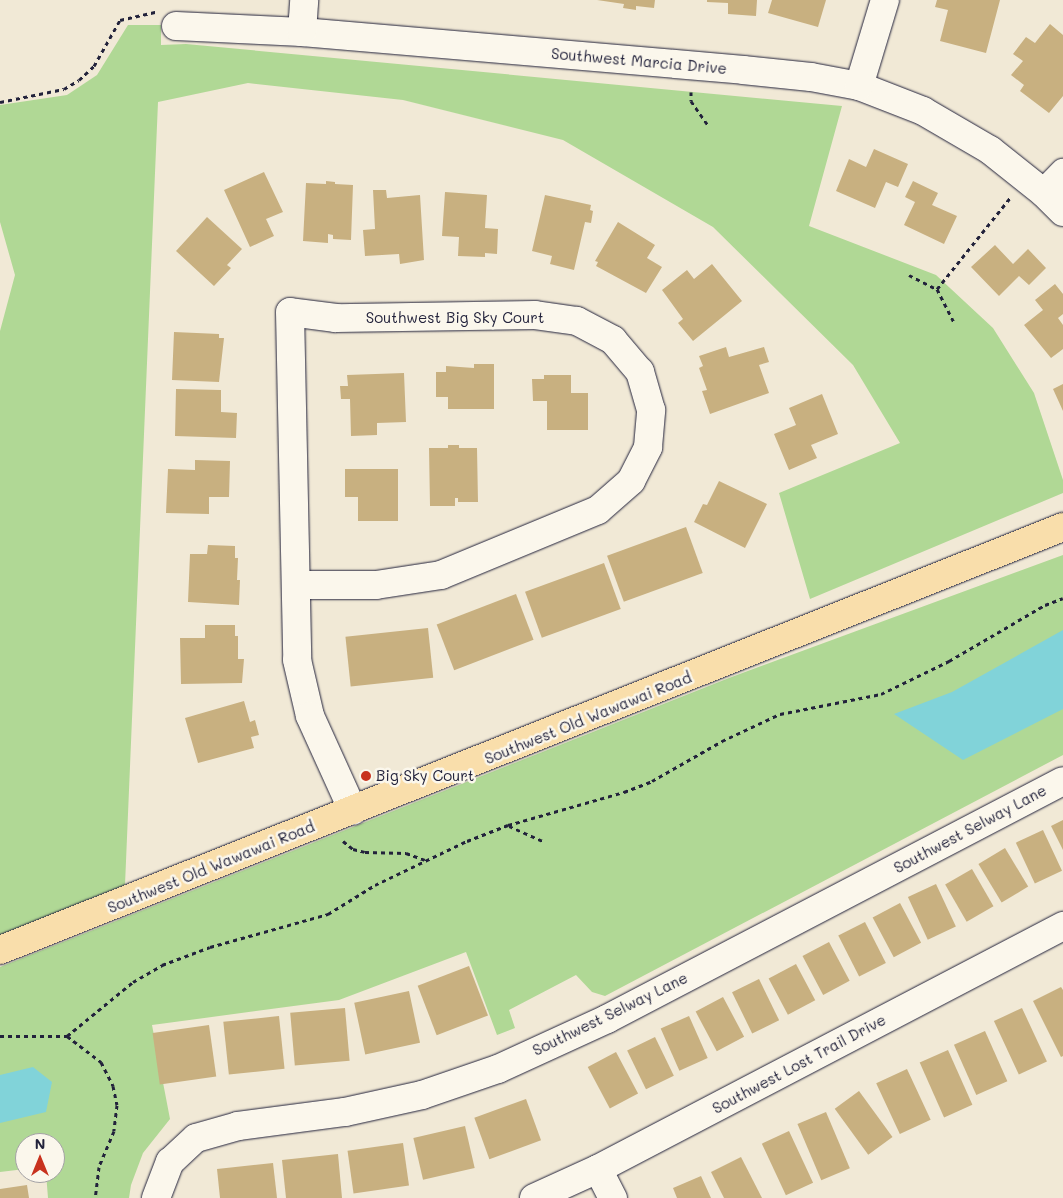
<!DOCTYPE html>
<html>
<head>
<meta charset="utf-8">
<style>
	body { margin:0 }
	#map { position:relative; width:1063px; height:1198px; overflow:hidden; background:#f1e9d6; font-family:Mali,sans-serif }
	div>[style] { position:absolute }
	.green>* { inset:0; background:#b0d895 }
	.water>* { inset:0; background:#81d3d9 }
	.building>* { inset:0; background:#c8b080; transform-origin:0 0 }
	.path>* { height:3px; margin-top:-1.5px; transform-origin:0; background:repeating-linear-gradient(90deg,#22223b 0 4px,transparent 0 8px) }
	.roads { filter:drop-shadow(0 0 1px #22223b) drop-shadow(0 0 1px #22223b) }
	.minor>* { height:28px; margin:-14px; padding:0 14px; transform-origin:14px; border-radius:14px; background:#fbf7ec }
	.major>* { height:28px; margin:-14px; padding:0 14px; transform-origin:14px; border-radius:14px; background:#f9deab }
	.dots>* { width:14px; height:14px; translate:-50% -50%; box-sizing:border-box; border:2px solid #fbf7ec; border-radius:50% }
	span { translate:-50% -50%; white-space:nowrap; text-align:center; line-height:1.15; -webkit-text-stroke:5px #fbf7ec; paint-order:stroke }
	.street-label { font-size:15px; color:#22223b }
	.poi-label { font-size:15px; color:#22223b }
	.left { translate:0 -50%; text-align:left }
	.north { position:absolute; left:15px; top:1133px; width:50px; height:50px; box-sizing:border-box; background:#fbf7ec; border:1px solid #a4a2a5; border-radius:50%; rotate:0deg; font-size:14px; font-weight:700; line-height:20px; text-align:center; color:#22223b }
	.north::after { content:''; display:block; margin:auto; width:18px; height:22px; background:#c8321e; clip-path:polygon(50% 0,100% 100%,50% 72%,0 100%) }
</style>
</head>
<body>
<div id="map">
	<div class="green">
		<div style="clip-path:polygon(128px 25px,161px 25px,161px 45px,186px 44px,842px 106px,809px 226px,936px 275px,993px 328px,1034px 393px,1063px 480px,1063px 493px,810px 599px,779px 493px,900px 443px,853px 365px,713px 227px,563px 140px,403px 100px,248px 83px,158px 102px,125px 885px,0 935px,0 331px,15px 275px,0 222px,0 105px,67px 95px,97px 75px)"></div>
		<div style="clip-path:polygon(1063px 555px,1063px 755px,605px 996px,592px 992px,576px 975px,509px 1010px,515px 1028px,497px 1035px,466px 952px,339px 1000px,152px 1025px,170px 1119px,143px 1153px,131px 1185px,129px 1198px,48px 1198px,46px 1173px,55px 1173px,55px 1143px,25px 1143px,25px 1169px,0 1172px,0 967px,729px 678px)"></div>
	</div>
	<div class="water">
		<div style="clip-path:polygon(1063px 630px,1063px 709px,963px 760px,894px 714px,952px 692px)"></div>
		<div style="clip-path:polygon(33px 1067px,52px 1082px,46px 1112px,0 1123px,0 1075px)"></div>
	</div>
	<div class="building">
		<div style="clip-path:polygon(597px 0,655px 0,654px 8px,636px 6px,636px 10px,623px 8px,624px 4px)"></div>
		<div style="clip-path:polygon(707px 0,757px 0,756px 16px,728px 14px,728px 3px,707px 2px)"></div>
		<div style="clip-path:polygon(772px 0,826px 0,818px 27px,768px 13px)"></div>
		<div style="clip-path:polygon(937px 0,1000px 0,986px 53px,940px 41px,948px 10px,935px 7px)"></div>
		<div style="clip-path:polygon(1050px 24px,1063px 35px,1063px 96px,1049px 113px,1020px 91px,1024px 85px,1011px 75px,1023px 61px,1013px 54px,1026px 37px,1035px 43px)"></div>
		<div style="clip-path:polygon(874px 149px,908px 164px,898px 187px,886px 182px,875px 208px,836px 191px,849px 159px,866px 167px)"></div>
		<div style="clip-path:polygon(264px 172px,283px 212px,266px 219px,274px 236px,250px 247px,224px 190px)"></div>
		<div style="clip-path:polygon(326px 181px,335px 182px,335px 184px,353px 185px,351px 240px,333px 239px,333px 235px,328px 234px,328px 243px,303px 241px,306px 183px,326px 184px)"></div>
		<div style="clip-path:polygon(913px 181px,938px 193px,932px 205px,957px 216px,944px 244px,904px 225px,915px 202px,905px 197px)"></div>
		<div style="clip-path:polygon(373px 190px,386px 190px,387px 198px,420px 195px,424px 260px,400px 264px,399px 254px,365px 256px,363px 230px,375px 229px)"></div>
		<div style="clip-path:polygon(445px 192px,487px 195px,485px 228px,498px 229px,497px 254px,485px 253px,485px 257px,458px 256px,459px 237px,442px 236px)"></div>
		<div style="clip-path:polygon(545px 195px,591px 205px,590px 210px,593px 211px,591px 223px,585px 222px,574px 270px,550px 264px,552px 256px,532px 251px)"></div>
		<div style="clip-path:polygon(207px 217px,242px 249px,227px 265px,231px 268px,214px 286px,176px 251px)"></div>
		<div style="clip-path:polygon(618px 222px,655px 245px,647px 258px,662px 267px,646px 293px,596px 266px,598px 262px,595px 261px)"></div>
		<div style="clip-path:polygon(995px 245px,1013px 264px,1028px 249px,1046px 268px,1029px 285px,1019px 276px,999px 296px,971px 267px)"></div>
		<div style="clip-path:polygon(712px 264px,742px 301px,693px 341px,678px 323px,683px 319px,662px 290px,687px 270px,694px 279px)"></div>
		<div style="clip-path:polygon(1055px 284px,1063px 294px,1063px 314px,1058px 318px,1063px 325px,1063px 349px,1051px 358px,1024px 325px,1043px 310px,1035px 300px)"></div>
		<div style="clip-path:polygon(174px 332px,219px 334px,219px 338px,224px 338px,219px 382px,172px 380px)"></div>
		<div style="clip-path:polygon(726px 347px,729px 357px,764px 347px,769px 362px,759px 365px,769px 393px,710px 414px,702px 391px,707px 390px,699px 368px,703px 366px,699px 356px)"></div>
		<div style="clip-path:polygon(474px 364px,494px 364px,494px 409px,448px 409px,448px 397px,436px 397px,436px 372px,446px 372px,446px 366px,474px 368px)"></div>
		<div style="clip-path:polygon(404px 373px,406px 422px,377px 423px,377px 435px,351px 436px,350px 399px,341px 399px,340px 386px,348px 386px,347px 375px)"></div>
		<div style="clip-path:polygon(544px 375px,571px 375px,571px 393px,588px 393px,588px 430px,547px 430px,547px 401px,533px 401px,532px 379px,544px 379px)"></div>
		<div style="clip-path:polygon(1063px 384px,1063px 411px,1053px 389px)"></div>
		<div style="clip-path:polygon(176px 389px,221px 390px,221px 412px,237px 413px,236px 438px,175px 436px)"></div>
		<div style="clip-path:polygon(822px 394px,838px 434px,811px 445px,817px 458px,789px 470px,774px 434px,796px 425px,789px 408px)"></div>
		<div style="clip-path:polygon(448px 445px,459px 445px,459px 448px,477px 448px,478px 502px,458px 502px,458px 498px,455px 498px,455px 506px,430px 506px,429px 448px,448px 448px)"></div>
		<div style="clip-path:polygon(195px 460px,230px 461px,229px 497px,209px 497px,209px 514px,166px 513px,168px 469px,195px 470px)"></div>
		<div style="clip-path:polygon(345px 469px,398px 469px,398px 521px,358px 521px,358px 497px,345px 497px)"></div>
		<div style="clip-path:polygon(719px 481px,767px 504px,745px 548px,694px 522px,703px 504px,707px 505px)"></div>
		<div style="left:686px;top:527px;width:49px;height:84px;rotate:70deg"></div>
		<div style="clip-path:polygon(208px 545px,235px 546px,235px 558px,238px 558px,237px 580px,240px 580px,239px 605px,188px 602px,190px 554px,207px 554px)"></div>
		<div style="left:604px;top:563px;width:49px;height:84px;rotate:70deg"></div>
		<div style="left:516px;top:594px;width:49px;height:85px;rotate:69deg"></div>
		<div style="clip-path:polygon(205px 625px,235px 625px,235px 636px,238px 636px,238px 659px,244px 659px,242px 683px,181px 684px,180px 638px,205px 638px)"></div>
		<div style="left:428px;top:628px;width:50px;height:83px;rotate:84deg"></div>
		<div style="clip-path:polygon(244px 701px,250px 722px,255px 720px,259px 735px,251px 737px,254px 748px,198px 763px,185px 718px)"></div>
		<div style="clip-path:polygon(1063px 820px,1063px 850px,1051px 826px)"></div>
		<div style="left:1043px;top:830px;width:45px;height:30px;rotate:65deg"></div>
		<div style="left:1005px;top:848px;width:45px;height:31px;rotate:59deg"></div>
		<div style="left:972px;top:869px;width:43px;height:31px;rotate:60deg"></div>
		<div style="left:936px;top:884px;width:47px;height:31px;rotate:65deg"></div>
		<div style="left:900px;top:903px;width:45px;height:31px;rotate:62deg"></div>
		<div style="left:865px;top:922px;width:46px;height:30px;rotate:63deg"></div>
		<div style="left:829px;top:942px;width:44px;height:30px;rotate:62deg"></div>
		<div style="left:796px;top:964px;width:41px;height:31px;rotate:62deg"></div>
		<div style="left:469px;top:966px;width:53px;height:55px;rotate:69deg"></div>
		<div style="left:759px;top:979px;width:46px;height:30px;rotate:64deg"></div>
		<div style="clip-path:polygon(1061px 987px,1063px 990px,1063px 1056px,1061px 1057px,1033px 1001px)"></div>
		<div style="left:409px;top:991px;width:53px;height:56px;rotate:78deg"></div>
		<div style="left:723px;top:997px;width:45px;height:31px;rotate:62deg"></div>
		<div style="left:345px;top:1008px;width:53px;height:55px;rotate:85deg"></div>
		<div style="left:1022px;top:1008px;width:59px;height:31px;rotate:65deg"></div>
		<div style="left:279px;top:1016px;width:53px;height:56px;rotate:84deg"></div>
		<div style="left:689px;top:1016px;width:46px;height:31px;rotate:66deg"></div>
		<div style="left:209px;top:1025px;width:52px;height:57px;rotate:82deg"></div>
		<div style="left:985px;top:1031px;width:55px;height:34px;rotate:66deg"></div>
		<div style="left:655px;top:1037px;width:43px;height:31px;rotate:64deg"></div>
		<div style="left:948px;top:1050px;width:60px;height:31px;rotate:66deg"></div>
		<div style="left:616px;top:1052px;width:47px;height:32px;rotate:62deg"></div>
		<div style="left:907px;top:1069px;width:56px;height:34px;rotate:65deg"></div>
		<div style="left:859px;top:1091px;width:57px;height:30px;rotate:54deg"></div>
		<div style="left:526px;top:1099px;width:44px;height:55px;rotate:70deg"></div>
		<div style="left:826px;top:1112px;width:61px;height:31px;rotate:67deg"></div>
		<div style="left:465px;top:1126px;width:43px;height:53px;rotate:77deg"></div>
		<div style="left:789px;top:1131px;width:57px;height:30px;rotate:65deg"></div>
		<div style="left:403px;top:1143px;width:43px;height:56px;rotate:82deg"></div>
		<div style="clip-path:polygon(338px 1154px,342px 1198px,286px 1198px,282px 1160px)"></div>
		<div style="clip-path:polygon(741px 1157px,762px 1198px,724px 1198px,711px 1172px)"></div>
		<div style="clip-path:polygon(273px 1163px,277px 1198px,220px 1198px,217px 1169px)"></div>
		<div style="clip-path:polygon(701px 1176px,711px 1198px,677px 1198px,673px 1188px)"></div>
		<div style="clip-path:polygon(27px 1185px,29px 1198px,0 1198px,0 1189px)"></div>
	</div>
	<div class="path">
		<div style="left:691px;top:92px;width:9px;rotate:90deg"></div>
		<div style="left:691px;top:101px;width:29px;rotate:55deg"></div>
		<div style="left:0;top:102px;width:65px;rotate:-11.5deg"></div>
		<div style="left:64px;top:89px;width:17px;rotate:-31deg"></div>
		<div style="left:79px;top:80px;width:21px;rotate:-43deg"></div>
		<div style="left:94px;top:66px;width:53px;rotate:-60.5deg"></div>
		<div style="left:120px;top:20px;width:37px;rotate:-13deg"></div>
		<div style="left:909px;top:275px;width:31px;rotate:27deg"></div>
		<div style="left:937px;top:289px;width:117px;rotate:-51.3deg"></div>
		<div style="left:937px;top:289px;width:38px;rotate:63deg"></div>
		<div style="left:509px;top:826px;width:39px;rotate:24deg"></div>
		<div style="left:343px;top:841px;width:13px;rotate:39deg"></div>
		<div style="left:353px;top:849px;width:12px;rotate:14deg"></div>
		<div style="left:365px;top:852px;width:41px;rotate:1.4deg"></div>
		<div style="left:406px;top:853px;width:20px;rotate:20deg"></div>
		<div style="left:0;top:1036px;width:67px"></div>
		<div style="left:67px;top:1036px;width:85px;rotate:-39.3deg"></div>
		<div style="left:133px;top:982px;width:34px;rotate:-30deg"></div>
		<div style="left:162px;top:965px;width:51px;rotate:-20.6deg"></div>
		<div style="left:210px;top:947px;width:123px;rotate:-15.6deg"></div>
		<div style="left:328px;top:914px;width:55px;rotate:-31.7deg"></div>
		<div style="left:375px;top:885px;width:102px;rotate:-25.6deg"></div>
		<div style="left:467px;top:841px;width:44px;rotate:-21.3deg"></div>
		<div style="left:508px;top:825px;width:121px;rotate:-15.9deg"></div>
		<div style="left:624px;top:792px;width:30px;rotate:-21deg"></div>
		<div style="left:652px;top:781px;width:81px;rotate:-29.7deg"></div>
		<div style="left:722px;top:741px;width:64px;rotate:-25deg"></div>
		<div style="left:780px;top:714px;width:103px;rotate:-11.2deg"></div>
		<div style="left:881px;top:694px;width:76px;rotate:-25.9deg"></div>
		<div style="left:949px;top:661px;width:111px;rotate:-30.3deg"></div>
		<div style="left:1045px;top:605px;width:19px;rotate:-21deg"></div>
		<div style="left:67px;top:1036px;width:43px;rotate:37.4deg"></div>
		<div style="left:101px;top:1062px;width:27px;rotate:63deg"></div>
		<div style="left:113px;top:1086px;width:19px;rotate:78deg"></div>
		<div style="left:117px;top:1105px;width:26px;rotate:97deg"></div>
		<div style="left:114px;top:1131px;width:39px;rotate:113deg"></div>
		<div style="left:99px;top:1167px;width:31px;rotate:97deg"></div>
	</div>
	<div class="roads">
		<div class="minor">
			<div style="left:176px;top:26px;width:126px;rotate:2.7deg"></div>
			<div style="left:302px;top:32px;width:443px;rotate:4.9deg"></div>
			<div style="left:743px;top:70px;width:68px;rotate:5.9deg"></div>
			<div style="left:811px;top:77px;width:49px;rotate:10.6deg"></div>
			<div style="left:859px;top:86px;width:69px;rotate:21.3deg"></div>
			<div style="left:923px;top:111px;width:78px;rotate:30.2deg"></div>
			<div style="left:990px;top:150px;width:69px;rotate:38.5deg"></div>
			<div style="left:1044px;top:193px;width:27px;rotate:45deg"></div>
			<div style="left:302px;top:32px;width:32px;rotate:-86deg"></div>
			<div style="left:859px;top:86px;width:90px;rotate:-73.2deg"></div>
			<div style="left:1044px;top:193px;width:28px;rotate:-46deg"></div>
			<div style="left:296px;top:585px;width:80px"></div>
			<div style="left:376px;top:585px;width:66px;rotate:-8.7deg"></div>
			<div style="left:441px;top:575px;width:170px;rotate:-22.5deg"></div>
			<div style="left:598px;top:510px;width:44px;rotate:-41.3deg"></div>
			<div style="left:631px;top:481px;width:38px;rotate:-63deg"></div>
			<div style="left:648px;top:447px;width:37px;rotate:-85deg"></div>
			<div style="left:651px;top:410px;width:40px;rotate:-106deg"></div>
			<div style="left:640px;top:372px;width:42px;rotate:-130.2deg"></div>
			<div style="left:613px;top:340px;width:41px;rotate:-152.2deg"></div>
			<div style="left:577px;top:321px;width:42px;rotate:-171.9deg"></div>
			<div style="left:535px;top:315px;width:199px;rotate:179.1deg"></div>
			<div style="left:336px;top:318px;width:46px;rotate:-172.6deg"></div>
			<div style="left:290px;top:312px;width:348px;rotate:88.8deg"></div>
			<div style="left:297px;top:660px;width:57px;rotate:76.9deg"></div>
			<div style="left:310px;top:716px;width:104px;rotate:65.6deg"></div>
			<div style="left:598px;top:1169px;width:33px;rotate:63deg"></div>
			<div style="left:156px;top:1198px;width:39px;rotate:-69deg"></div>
			<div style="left:170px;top:1162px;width:35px;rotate:-43deg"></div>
			<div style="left:196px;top:1138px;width:44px;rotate:-15.9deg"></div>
			<div style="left:238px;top:1126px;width:108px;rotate:-7.5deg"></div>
			<div style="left:345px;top:1112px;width:79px;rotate:-12.4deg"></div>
			<div style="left:422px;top:1095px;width:80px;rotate:-18.9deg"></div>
			<div style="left:498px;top:1069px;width:120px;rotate:-24.6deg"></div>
			<div style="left:607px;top:1019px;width:514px;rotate:-27.56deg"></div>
			<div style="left:534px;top:1198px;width:70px;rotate:-24.4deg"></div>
			<div style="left:598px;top:1169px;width:525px;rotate:-27.59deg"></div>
		</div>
		<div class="major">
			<div style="left:0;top:950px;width:1144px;rotate:-21.7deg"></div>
		</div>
	</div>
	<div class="dots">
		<div style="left:366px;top:776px;background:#c8321e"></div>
	</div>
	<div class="street-label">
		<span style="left:639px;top:61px;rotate:5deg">Southwest Marcia Drive</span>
		<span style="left:455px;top:318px">Southwest Big Sky Court</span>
		<span style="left:588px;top:718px;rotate:-22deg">Southwest Old Wawawai Road</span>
		<span style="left:970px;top:829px;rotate:-28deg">Southwest Selway Lane</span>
		<span style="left:211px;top:867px;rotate:-22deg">Southwest Old Wawawai Road</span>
		<span style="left:610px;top:1014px;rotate:-26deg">Southwest Selway Lane</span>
		<span style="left:799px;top:1064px;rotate:-28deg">Southwest Lost Trail Drive</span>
	</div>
	<div class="poi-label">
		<span class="left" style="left:376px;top:776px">Big Sky Court</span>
	</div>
	<div class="north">N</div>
</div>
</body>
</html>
